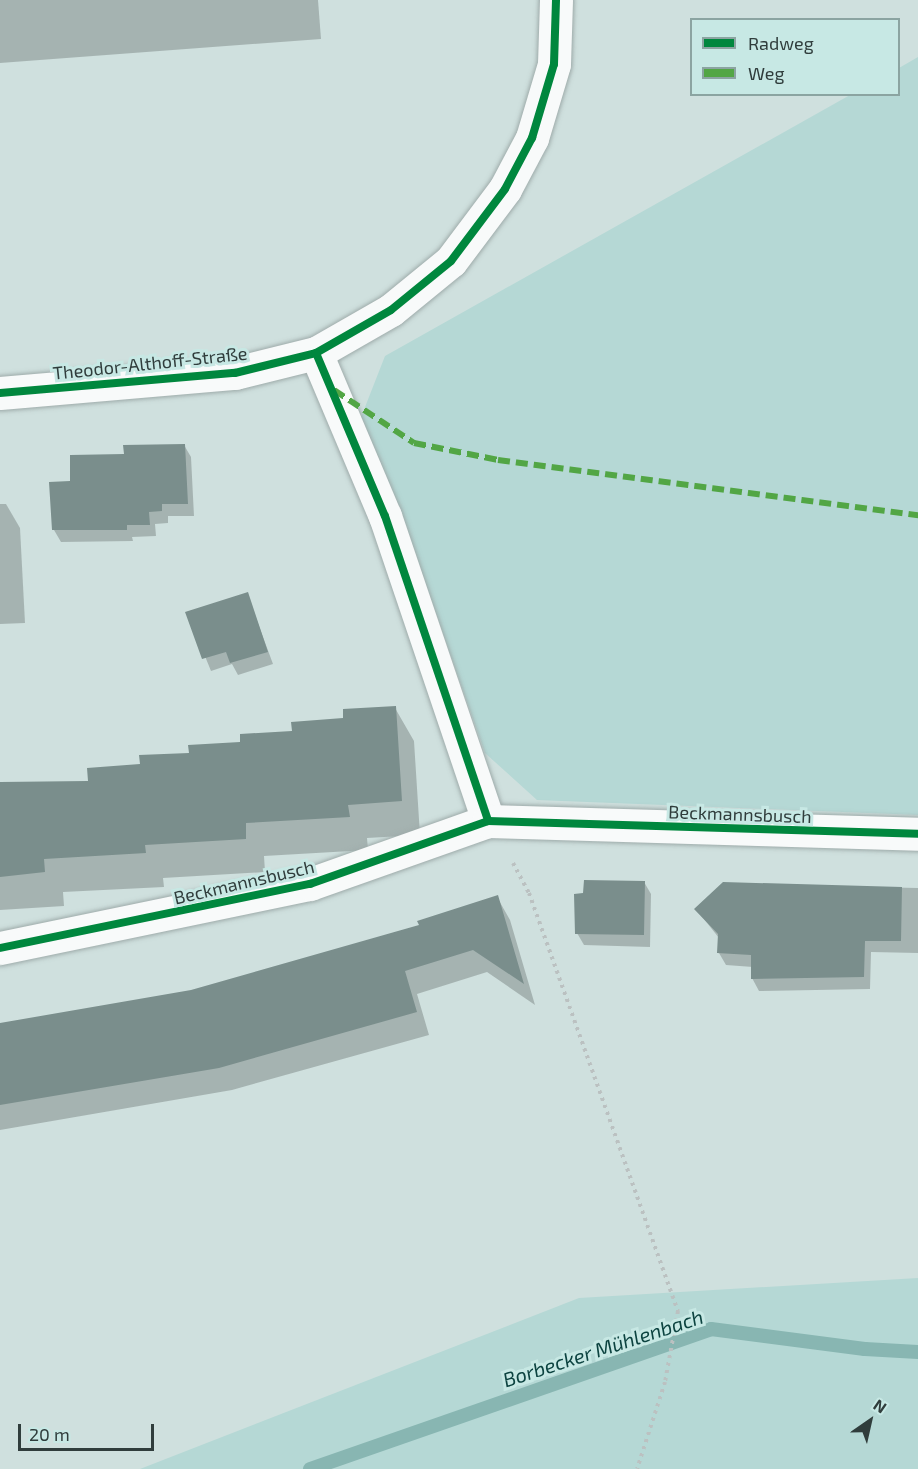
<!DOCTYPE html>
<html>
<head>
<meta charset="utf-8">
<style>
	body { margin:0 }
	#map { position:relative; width:918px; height:1469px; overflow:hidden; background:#cfe0de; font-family:"Exo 2",sans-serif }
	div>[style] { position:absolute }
	.green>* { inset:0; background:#b5d8d5 }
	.shadow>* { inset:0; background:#0003 }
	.stream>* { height:14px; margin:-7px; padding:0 7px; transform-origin:7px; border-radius:7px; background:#88b6b2 }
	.building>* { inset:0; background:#7a8e8c }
	.path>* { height:4px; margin-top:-2px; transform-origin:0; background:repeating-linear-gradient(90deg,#bbc1c1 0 3px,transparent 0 7.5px) }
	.roads { filter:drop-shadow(0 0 2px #9eabaa) drop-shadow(0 0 2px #9eabaa) }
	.minor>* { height:33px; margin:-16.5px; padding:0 16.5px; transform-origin:16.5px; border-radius:16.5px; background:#f8fafa }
	.quiet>* { height:6px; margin-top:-3px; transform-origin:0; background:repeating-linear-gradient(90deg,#52a645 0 12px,transparent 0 18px) }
	.cycleway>* { height:8px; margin:-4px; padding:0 4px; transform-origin:4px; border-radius:4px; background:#00873e }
	span { translate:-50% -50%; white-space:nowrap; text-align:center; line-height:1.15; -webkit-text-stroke:6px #c7e8e4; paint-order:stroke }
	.street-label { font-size:18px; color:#303d3c }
	.water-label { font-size:20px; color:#0c4340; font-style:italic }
	.legend { position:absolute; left:690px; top:18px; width:210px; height:78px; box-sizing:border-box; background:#c7e8e4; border:2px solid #8ba4a1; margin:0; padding:8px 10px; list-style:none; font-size:18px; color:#303d3c }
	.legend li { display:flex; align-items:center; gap:12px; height:30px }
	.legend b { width:30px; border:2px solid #8ba4a1 }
	.north { position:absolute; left:840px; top:1391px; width:60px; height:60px; -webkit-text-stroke:4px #c7e8e4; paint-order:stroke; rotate:34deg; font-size:16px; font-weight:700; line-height:24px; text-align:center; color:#303d3c }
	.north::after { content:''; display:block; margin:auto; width:21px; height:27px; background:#303d3c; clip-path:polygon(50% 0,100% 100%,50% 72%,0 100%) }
	.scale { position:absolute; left:18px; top:1424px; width:136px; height:27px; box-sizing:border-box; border:3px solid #303d3c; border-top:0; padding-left:8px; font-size:18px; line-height:21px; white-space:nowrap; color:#303d3c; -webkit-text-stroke:4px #c7e8e4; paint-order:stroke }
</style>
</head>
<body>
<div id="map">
	<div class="green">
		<div style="clip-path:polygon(918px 57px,918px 815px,537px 800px,485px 753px,401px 514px,358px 425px,385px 356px,850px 95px,898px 94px,899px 68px)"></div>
		<div style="clip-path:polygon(918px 1278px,918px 1469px,140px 1469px,579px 1298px)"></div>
	</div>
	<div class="shadow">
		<div style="clip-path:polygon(0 0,318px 0,321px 39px,0 63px)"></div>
		<div style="clip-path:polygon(184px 445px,191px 457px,194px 516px,168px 516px,168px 523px,155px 524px,156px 536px,132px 537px,133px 541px,61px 542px,54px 530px,72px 483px,125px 455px)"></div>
		<div style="clip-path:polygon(0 504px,6px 504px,20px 528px,25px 623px,0 624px)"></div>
		<div style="clip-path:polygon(247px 594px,273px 664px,238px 675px,232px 664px,211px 671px,187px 612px)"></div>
		<div style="clip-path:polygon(395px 708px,414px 741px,420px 835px,367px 838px,368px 850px,264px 856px,265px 872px,163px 878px,164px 887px,63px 892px,64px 906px,0 910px,0 783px,89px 783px,142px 766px)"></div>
		<div style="clip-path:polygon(644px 882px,651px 894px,650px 947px,584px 945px,577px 933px)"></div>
		<div style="clip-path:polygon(724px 884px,918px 888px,918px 953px,871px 952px,870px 989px,759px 991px,752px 978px,753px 967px,726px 965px,719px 953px,719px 938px,696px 909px)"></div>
		<div style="clip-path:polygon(497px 897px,510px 920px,535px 1005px,487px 972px,417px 994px,429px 1035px,232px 1090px,0 1130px,0 1024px,191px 992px,420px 926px)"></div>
	</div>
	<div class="stream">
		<div style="left:310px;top:1469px;width:425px;rotate:-19.2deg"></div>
		<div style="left:711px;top:1329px;width:155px;rotate:7.4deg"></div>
		<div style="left:865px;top:1349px;width:53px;rotate:3.2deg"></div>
	</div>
	<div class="building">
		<div style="clip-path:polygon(185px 444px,188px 504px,162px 504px,162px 511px,149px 512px,150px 525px,127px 525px,127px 530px,52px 530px,49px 482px,70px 481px,70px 455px,124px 454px,123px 445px)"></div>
		<div style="clip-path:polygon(248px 592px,268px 652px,230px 663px,226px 652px,202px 659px,185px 612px)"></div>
		<div style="clip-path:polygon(396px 706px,402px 801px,348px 805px,350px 817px,246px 823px,246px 839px,145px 845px,146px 853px,44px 859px,45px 872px,0 877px,0 782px,88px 781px,87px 768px,140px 764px,139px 755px,189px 753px,188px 745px,240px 742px,240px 734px,292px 731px,291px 722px,343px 718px,343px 709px)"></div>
		<div style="clip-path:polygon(584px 880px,645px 881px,644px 935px,575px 934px,574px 894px,583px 893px)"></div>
		<div style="clip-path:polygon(723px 882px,902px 887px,901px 941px,865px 941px,864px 977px,751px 979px,751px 955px,717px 953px,718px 934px,694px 909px)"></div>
		<div style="clip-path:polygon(498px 895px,524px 984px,473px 950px,405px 971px,417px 1012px,219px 1068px,0 1105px,0 1023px,191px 990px,419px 925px,417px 921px)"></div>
	</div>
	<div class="path">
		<div style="left:513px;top:863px;width:34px;rotate:62deg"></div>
		<div style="left:529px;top:893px;width:444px;rotate:70.4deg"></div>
		<div style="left:678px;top:1311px;width:72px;rotate:100.4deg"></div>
		<div style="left:665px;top:1382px;width:91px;rotate:107.8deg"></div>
	</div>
	<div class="roads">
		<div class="minor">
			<div style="left:316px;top:353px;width:177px;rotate:67.1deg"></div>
			<div style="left:385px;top:516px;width:322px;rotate:71.3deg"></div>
			<div style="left:0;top:393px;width:236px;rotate:-4.9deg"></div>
			<div style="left:235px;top:373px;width:83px;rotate:-13.9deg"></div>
			<div style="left:316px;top:353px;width:86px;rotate:-29.8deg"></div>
			<div style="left:391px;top:310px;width:77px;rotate:-39.2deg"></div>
			<div style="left:451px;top:261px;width:90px;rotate:-53.1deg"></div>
			<div style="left:505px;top:189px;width:58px;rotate:-62.1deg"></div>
			<div style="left:532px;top:138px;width:77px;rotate:-73.4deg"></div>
			<div style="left:554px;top:64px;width:64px;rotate:-88.2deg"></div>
			<div style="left:0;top:948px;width:317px;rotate:-11.7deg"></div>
			<div style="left:310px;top:884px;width:189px;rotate:-19.5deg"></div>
			<div style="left:488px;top:821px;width:430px;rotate:1.7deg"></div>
		</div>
	</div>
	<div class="quiet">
		<div style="left:334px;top:390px;width:96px;rotate:33.5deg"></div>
		<div style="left:414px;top:443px;width:86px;rotate:11.4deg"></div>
		<div style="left:498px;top:460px;width:424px;rotate:7.5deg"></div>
	</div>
	<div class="cycleway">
		<div style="left:316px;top:353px;width:177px;rotate:67.1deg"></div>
		<div style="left:385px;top:516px;width:322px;rotate:71.3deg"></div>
		<div style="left:0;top:393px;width:236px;rotate:-4.9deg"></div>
		<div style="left:235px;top:373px;width:83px;rotate:-13.9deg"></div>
		<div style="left:316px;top:353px;width:86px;rotate:-29.8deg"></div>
		<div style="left:391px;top:310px;width:77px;rotate:-39.2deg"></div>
		<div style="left:451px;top:261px;width:90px;rotate:-53.1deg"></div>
		<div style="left:505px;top:189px;width:58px;rotate:-62.1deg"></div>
		<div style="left:532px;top:138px;width:77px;rotate:-73.4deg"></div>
		<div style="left:554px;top:64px;width:64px;rotate:-88.2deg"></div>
		<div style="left:0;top:948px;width:317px;rotate:-11.7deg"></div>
		<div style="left:310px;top:884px;width:189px;rotate:-19.5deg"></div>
		<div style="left:488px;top:821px;width:430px;rotate:1.7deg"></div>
	</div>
	<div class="street-label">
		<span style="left:150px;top:363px;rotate:-6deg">Theodor-Althoff-Straße</span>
		<span style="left:740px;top:814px;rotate:2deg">Beckmannsbusch</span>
		<span style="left:244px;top:882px;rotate:-13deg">Beckmannsbusch</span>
	</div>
	<div class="water-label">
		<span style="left:603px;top:1348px;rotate:-18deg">Borbecker Mühlenbach</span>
	</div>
	<ul class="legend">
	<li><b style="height:8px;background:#00873e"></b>Radweg</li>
	<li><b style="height:8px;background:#52a645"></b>Weg</li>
	</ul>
	<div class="north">N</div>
	<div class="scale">20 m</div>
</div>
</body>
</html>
